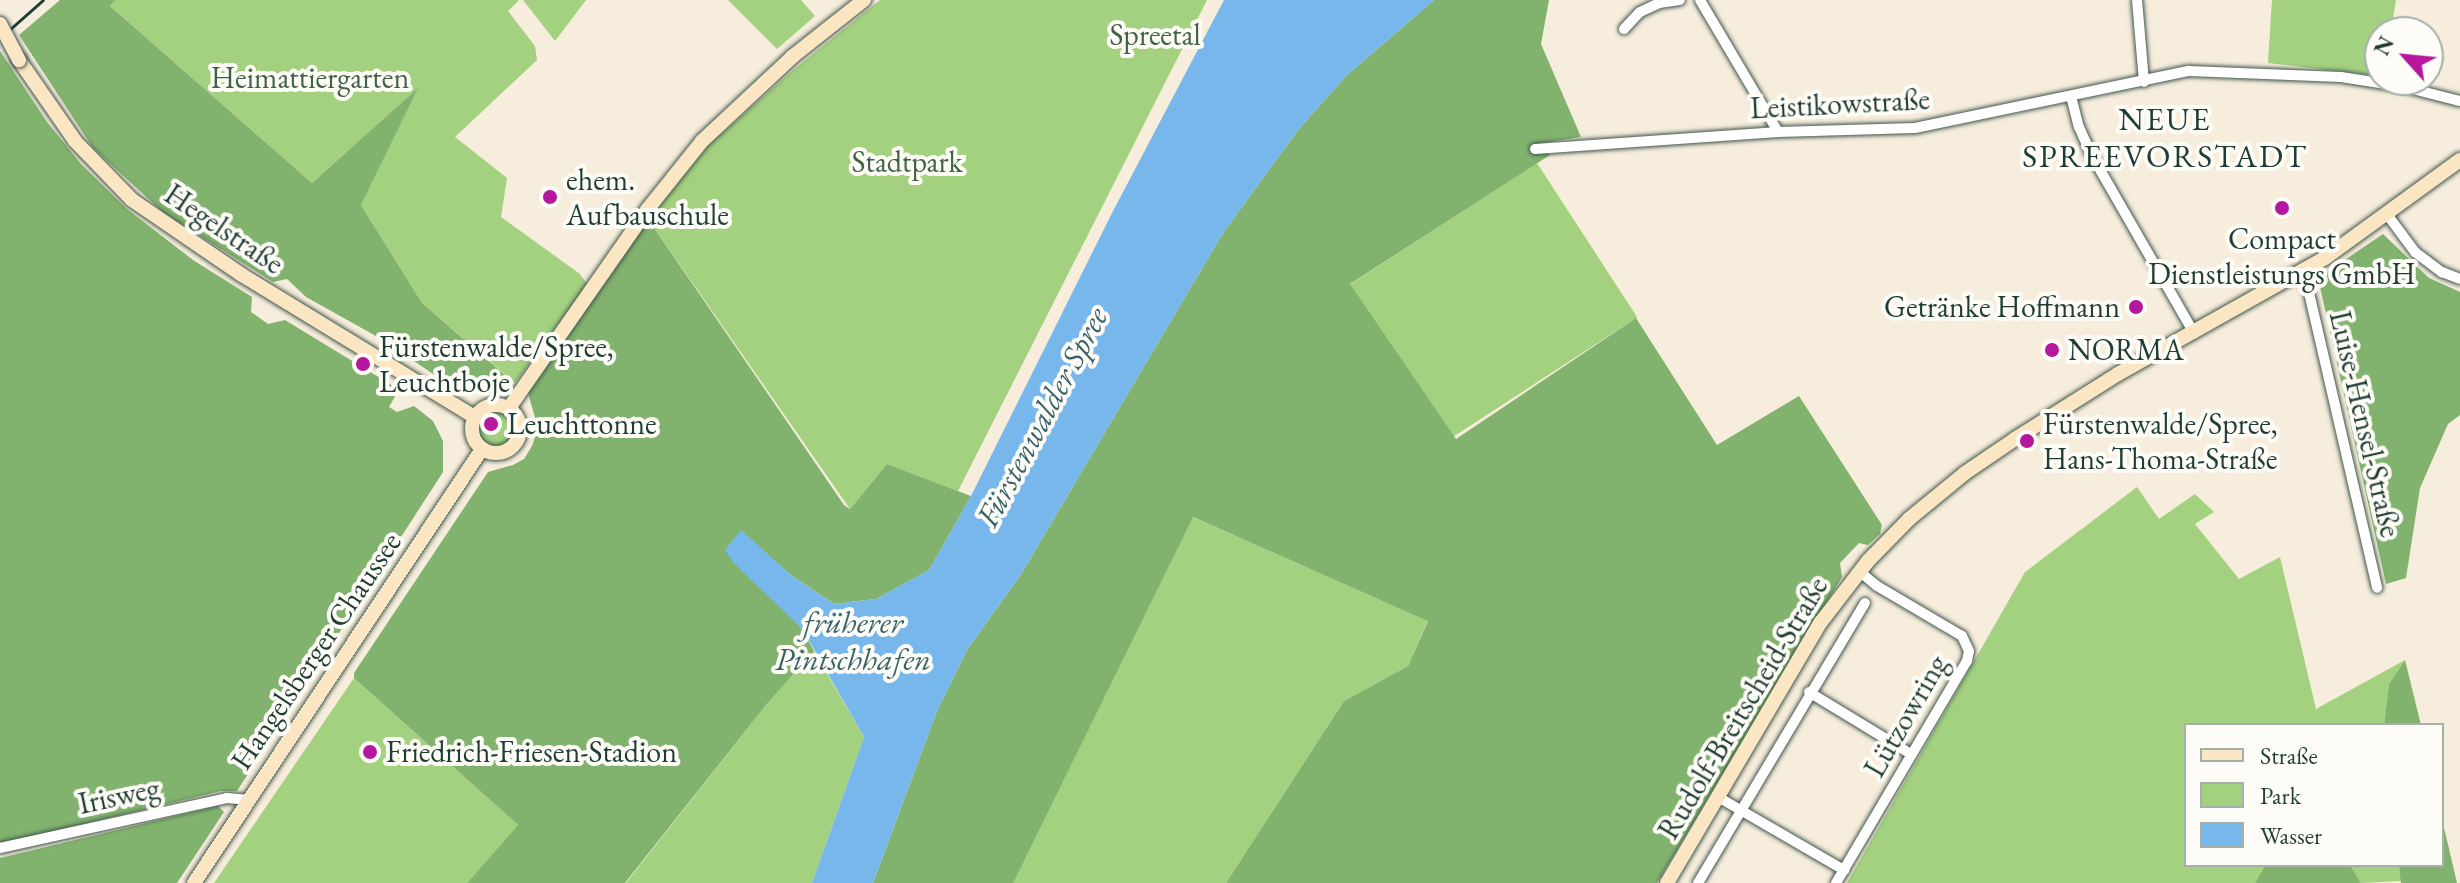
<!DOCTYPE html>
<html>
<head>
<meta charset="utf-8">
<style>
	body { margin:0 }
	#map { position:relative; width:2460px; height:883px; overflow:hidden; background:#f7eddc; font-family:"EB Garamond",serif }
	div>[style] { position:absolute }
	.green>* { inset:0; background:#a3d17f; transform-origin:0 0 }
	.round { border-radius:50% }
	.forest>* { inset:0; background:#82b36e }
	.water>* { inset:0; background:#77b7eb }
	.roads { filter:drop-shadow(0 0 2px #3f574d) drop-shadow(0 0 2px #3f574d) }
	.street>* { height:10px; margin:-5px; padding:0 5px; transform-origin:5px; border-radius:5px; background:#fff }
	.secondary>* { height:14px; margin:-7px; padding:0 7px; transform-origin:7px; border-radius:7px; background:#fbe6c4 }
	.secondary>.ring { margin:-7px; padding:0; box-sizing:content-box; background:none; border:14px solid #fbe6c4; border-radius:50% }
	.rail>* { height:3px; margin:-1.5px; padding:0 1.5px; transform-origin:1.5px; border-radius:1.5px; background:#1f3d34 }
	.bridges { filter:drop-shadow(0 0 2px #3f574d) drop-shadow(0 0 2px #3f574d) }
	.secondary-bridge>* { height:14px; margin:-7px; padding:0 7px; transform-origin:7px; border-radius:7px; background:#fbe6c4 }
	.dots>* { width:22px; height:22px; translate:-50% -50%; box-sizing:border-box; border:4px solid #fdfcf7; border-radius:50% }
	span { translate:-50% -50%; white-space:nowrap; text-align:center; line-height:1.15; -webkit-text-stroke:8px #fdfcf7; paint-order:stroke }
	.park-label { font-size:30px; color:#406247 }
	.street-label { font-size:30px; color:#1f3d34 }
	.poi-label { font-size:30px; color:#1f3d34 }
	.left { translate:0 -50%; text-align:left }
	.right { translate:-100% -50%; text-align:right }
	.neighbourhood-label { font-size:32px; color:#1f3d34; letter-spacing:2px }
	.water-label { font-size:32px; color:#39626b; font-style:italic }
	.legend { position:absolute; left:2184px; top:723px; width:260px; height:144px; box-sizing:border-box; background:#fdfcf7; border:2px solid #a4b0a9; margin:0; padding:10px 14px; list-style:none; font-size:24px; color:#1f3d34 }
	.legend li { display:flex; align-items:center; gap:16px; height:40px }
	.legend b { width:40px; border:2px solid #a4b0a9 }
	.north { position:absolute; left:2364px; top:16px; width:80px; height:80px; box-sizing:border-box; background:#fdfcf7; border:2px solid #a4b0a9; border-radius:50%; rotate:297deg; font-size:22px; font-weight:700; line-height:32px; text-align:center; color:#1f3d34 }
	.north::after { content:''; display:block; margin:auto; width:28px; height:36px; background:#b5179e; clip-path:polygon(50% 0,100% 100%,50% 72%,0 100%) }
</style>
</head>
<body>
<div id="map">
	<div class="green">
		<div style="clip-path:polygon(115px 0,519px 0,508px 11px,535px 46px,537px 60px,455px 137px,507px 178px,501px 217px,580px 274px,587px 284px,515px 383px,422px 303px,361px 205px,416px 90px,312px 183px,109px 5px)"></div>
		<div style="clip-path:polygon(523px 0,586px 0,555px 41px)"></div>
		<div style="clip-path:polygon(728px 0,801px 0,815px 16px,777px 49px)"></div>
		<div style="clip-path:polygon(880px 0,1207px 0,958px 491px,887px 464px,850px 509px,648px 219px,709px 145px,792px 71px)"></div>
		<div style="clip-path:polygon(2272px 0,2396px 0,2391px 32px,2380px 32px,2380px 76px,2268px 63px)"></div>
		<div style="left:1537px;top:163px;width:184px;height:223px;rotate:57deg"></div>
		<div class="round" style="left:478px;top:411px;width:36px;height:36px"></div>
		<div style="clip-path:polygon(2137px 487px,2159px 519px,2195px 494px,2214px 512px,2195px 524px,2239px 579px,2280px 557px,2316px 709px,2405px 660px,2389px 684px,2384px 725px,2186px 725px,2186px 865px,2265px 865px,2255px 883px,1847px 883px,2025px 572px)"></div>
		<div style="clip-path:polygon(1190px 516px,1428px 620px,1408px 666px,1344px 701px,1226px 883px,1012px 883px)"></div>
		<div style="clip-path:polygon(814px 651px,864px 737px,812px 883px,626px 883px,766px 705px)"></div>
		<div style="clip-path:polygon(354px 678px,518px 825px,467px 883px,214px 883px)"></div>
		<div style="clip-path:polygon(2350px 865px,2399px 865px,2402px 881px,2361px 883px)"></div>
	</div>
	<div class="forest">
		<div style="clip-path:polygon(60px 0,115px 0,110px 6px,312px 183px,418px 88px,361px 205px,422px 303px,506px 376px,474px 388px,436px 376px,383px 340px,306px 297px,287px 279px,273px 282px,164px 213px,93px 148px,19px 35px)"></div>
		<div style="clip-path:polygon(1434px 0,1549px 0,1541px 44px,1581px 137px,1541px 143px,1550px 155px,1350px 284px,1456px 439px,1636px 318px,1717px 445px,1799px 396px,1882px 525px,1880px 534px,1868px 545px,1859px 543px,1840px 563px,1842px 577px,1657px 883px,1226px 883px,1344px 701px,1408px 666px,1428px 621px,1193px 517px,1013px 883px,873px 883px,937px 711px,968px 648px,1020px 576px,1223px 233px,1298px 130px,1346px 76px)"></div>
		<div style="clip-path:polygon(0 51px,47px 122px,81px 164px,127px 209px,193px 260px,252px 297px,251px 312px,268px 324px,285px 320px,390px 384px,398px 391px,389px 407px,397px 412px,414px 406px,433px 421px,443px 441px,443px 472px,237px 791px,221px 791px,0 844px)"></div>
		<div style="clip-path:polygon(648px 219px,844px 505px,850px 509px,887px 464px,971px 496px,929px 570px,876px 599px,834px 604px,792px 576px,741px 531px,726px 550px,803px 630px,814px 651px,766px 705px,625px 883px,467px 883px,518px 825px,354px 678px,354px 673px,488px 472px,513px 465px,524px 459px,532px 446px,538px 428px,528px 393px)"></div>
		<div style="clip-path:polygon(2383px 234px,2429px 278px,2460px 292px,2460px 415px,2448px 424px,2420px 488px,2406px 578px,2386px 584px,2318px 278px)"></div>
		<div style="clip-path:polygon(2405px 660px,2421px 725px,2384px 725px,2389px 684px)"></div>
		<div style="clip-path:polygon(218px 806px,224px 812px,177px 883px,0 883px,0 858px)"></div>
		<div style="clip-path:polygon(2442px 819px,2457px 883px,2401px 883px,2399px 865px,2442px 865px)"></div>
		<div style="clip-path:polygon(2265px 865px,2350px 865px,2361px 883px,2255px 883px)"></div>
	</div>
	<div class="water">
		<div style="clip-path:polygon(1224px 0,1434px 0,1346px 76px,1298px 130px,1223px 233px,1020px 576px,968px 648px,937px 711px,873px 883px,812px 883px,864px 737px,803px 630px,734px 563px,725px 550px,741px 530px,792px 576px,834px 604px,876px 599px,929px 570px,971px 496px,1112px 213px)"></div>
	</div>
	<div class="roads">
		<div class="street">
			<div style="left:1700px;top:0;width:153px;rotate:59.4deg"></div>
			<div style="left:2137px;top:0;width:82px;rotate:85.1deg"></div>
			<div style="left:1624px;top:29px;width:23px;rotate:-47deg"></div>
			<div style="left:1640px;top:12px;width:21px;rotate:-25deg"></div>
			<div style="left:1659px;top:3px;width:21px;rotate:-8deg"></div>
			<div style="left:2071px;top:96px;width:32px;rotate:76deg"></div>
			<div style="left:2079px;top:127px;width:30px;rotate:66deg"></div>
			<div style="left:2091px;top:154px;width:207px;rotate:60.1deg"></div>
			<div style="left:1535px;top:149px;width:244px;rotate:-4deg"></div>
			<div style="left:1778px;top:132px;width:137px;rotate:-1.7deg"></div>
			<div style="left:1915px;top:128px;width:280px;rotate:-11.8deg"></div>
			<div style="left:2189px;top:71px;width:152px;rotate:2.3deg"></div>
			<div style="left:2341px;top:77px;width:65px;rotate:8.9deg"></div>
			<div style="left:2405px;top:87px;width:57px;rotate:14.3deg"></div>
			<div style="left:2386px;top:213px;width:49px;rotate:53.4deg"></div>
			<div style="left:2415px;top:252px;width:34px;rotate:37deg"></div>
			<div style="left:2442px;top:272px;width:19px;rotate:21deg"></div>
			<div style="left:2304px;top:271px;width:325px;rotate:77deg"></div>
			<div style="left:1809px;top:692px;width:119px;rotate:31.3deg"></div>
			<div style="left:1718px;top:797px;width:146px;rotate:30.1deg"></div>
			<div style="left:0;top:848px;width:232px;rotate:-12.4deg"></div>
			<div style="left:227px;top:798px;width:22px;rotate:5deg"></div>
			<div style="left:1698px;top:883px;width:326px;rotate:-59.2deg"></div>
			<div style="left:1836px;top:883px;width:258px;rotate:-59.5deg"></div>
			<div style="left:1967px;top:661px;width:10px;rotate:-79deg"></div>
			<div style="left:1969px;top:651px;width:17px;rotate:-115deg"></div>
			<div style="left:1962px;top:636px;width:99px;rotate:-149.5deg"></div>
			<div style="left:1877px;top:586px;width:23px;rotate:-140deg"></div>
		</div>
		<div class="secondary">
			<div style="left:19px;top:60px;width:98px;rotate:55.3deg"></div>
			<div style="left:75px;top:141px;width:82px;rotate:46deg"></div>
			<div style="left:132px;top:200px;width:133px;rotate:34.3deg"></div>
			<div style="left:242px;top:275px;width:273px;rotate:31.4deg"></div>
			<div class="ring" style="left:472px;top:405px;width:34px;height:34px"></div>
			<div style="left:509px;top:408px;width:241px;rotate:-55.1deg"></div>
			<div style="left:647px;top:210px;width:88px;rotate:-51.4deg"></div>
			<div style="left:702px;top:141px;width:123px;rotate:-43deg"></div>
			<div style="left:792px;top:57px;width:92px;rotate:-38.4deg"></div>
			<div style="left:194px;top:883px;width:521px;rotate:-56.43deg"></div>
			<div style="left:1667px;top:883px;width:303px;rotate:-59.5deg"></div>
			<div style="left:1821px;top:622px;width:77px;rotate:-52.4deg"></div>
			<div style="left:1868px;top:561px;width:59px;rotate:-45.7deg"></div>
			<div style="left:1909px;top:519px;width:72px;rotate:-39.4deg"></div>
			<div style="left:1965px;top:473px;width:60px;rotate:-34.2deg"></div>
			<div style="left:2015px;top:439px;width:122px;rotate:-32.3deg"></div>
			<div style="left:2118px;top:374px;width:237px;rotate:-29.3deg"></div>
			<div style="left:2325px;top:258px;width:167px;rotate:-36deg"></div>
		</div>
	</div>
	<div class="rail">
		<div style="left:0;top:38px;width:57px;rotate:-41.5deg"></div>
	</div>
	<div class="bridges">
		<div class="secondary-bridge">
			<div style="left:0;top:24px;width:41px;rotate:62.2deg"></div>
		</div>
	</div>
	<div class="dots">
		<div style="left:550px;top:197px;background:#b5179e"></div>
		<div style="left:2282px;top:208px;background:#b5179e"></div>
		<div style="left:2136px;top:307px;background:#b5179e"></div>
		<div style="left:2052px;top:350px;background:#b5179e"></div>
		<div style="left:363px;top:364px;background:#b5179e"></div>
		<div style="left:491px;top:424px;background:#b5179e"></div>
		<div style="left:2027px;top:441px;background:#b5179e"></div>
		<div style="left:370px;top:752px;background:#b5179e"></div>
	</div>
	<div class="park-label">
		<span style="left:1155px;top:35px">Spreetal</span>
		<span style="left:310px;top:78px">Heimattiergarten</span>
		<span style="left:907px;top:162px">Stadtpark</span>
	</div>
	<div class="street-label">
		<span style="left:1840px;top:104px;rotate:-3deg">Leistikowstraße</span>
		<span style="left:224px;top:229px;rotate:34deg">Hegelstraße</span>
		<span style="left:2365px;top:424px;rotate:77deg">Luise-Hensel-Straße</span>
		<span style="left:316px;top:651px;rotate:-56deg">Hangelsberger Chaussee</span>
		<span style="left:1743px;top:708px;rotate:-59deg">Rudolf-Breitscheid-Straße</span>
		<span style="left:1906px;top:716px;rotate:-60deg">Lützowring</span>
		<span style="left:119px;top:796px;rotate:-12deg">Irisweg</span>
	</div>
	<div class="poi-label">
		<span class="left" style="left:566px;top:197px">ehem.<br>Aufbauschule</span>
		<span style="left:2282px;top:256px">Compact<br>Dienstleistungs GmbH</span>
		<span class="right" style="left:2120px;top:307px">Getränke Hoffmann</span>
		<span class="left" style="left:379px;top:364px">Fürstenwalde/Spree,<br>Leuchtboje</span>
		<span class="left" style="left:2068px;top:350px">NORMA</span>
		<span class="left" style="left:507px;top:424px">Leuchttonne</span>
		<span class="left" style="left:2043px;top:441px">Fürstenwalde/Spree,<br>Hans-Thoma-Straße</span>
		<span class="left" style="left:386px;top:752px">Friedrich-Friesen-Stadion</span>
	</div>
	<div class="neighbourhood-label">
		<span style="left:2165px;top:138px">NEUE<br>SPREEVORSTADT</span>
	</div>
	<div class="water-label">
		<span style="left:1042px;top:417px;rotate:-62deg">Fürstenwalder Spree</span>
		<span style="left:853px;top:641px">früherer<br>Pintschhafen</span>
	</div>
	<ul class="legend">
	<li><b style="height:10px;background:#fbe6c4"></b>Straße</li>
	<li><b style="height:22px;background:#a3d17f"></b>Park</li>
	<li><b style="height:22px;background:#77b7eb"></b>Wasser</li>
	</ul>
	<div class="north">N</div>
</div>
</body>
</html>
